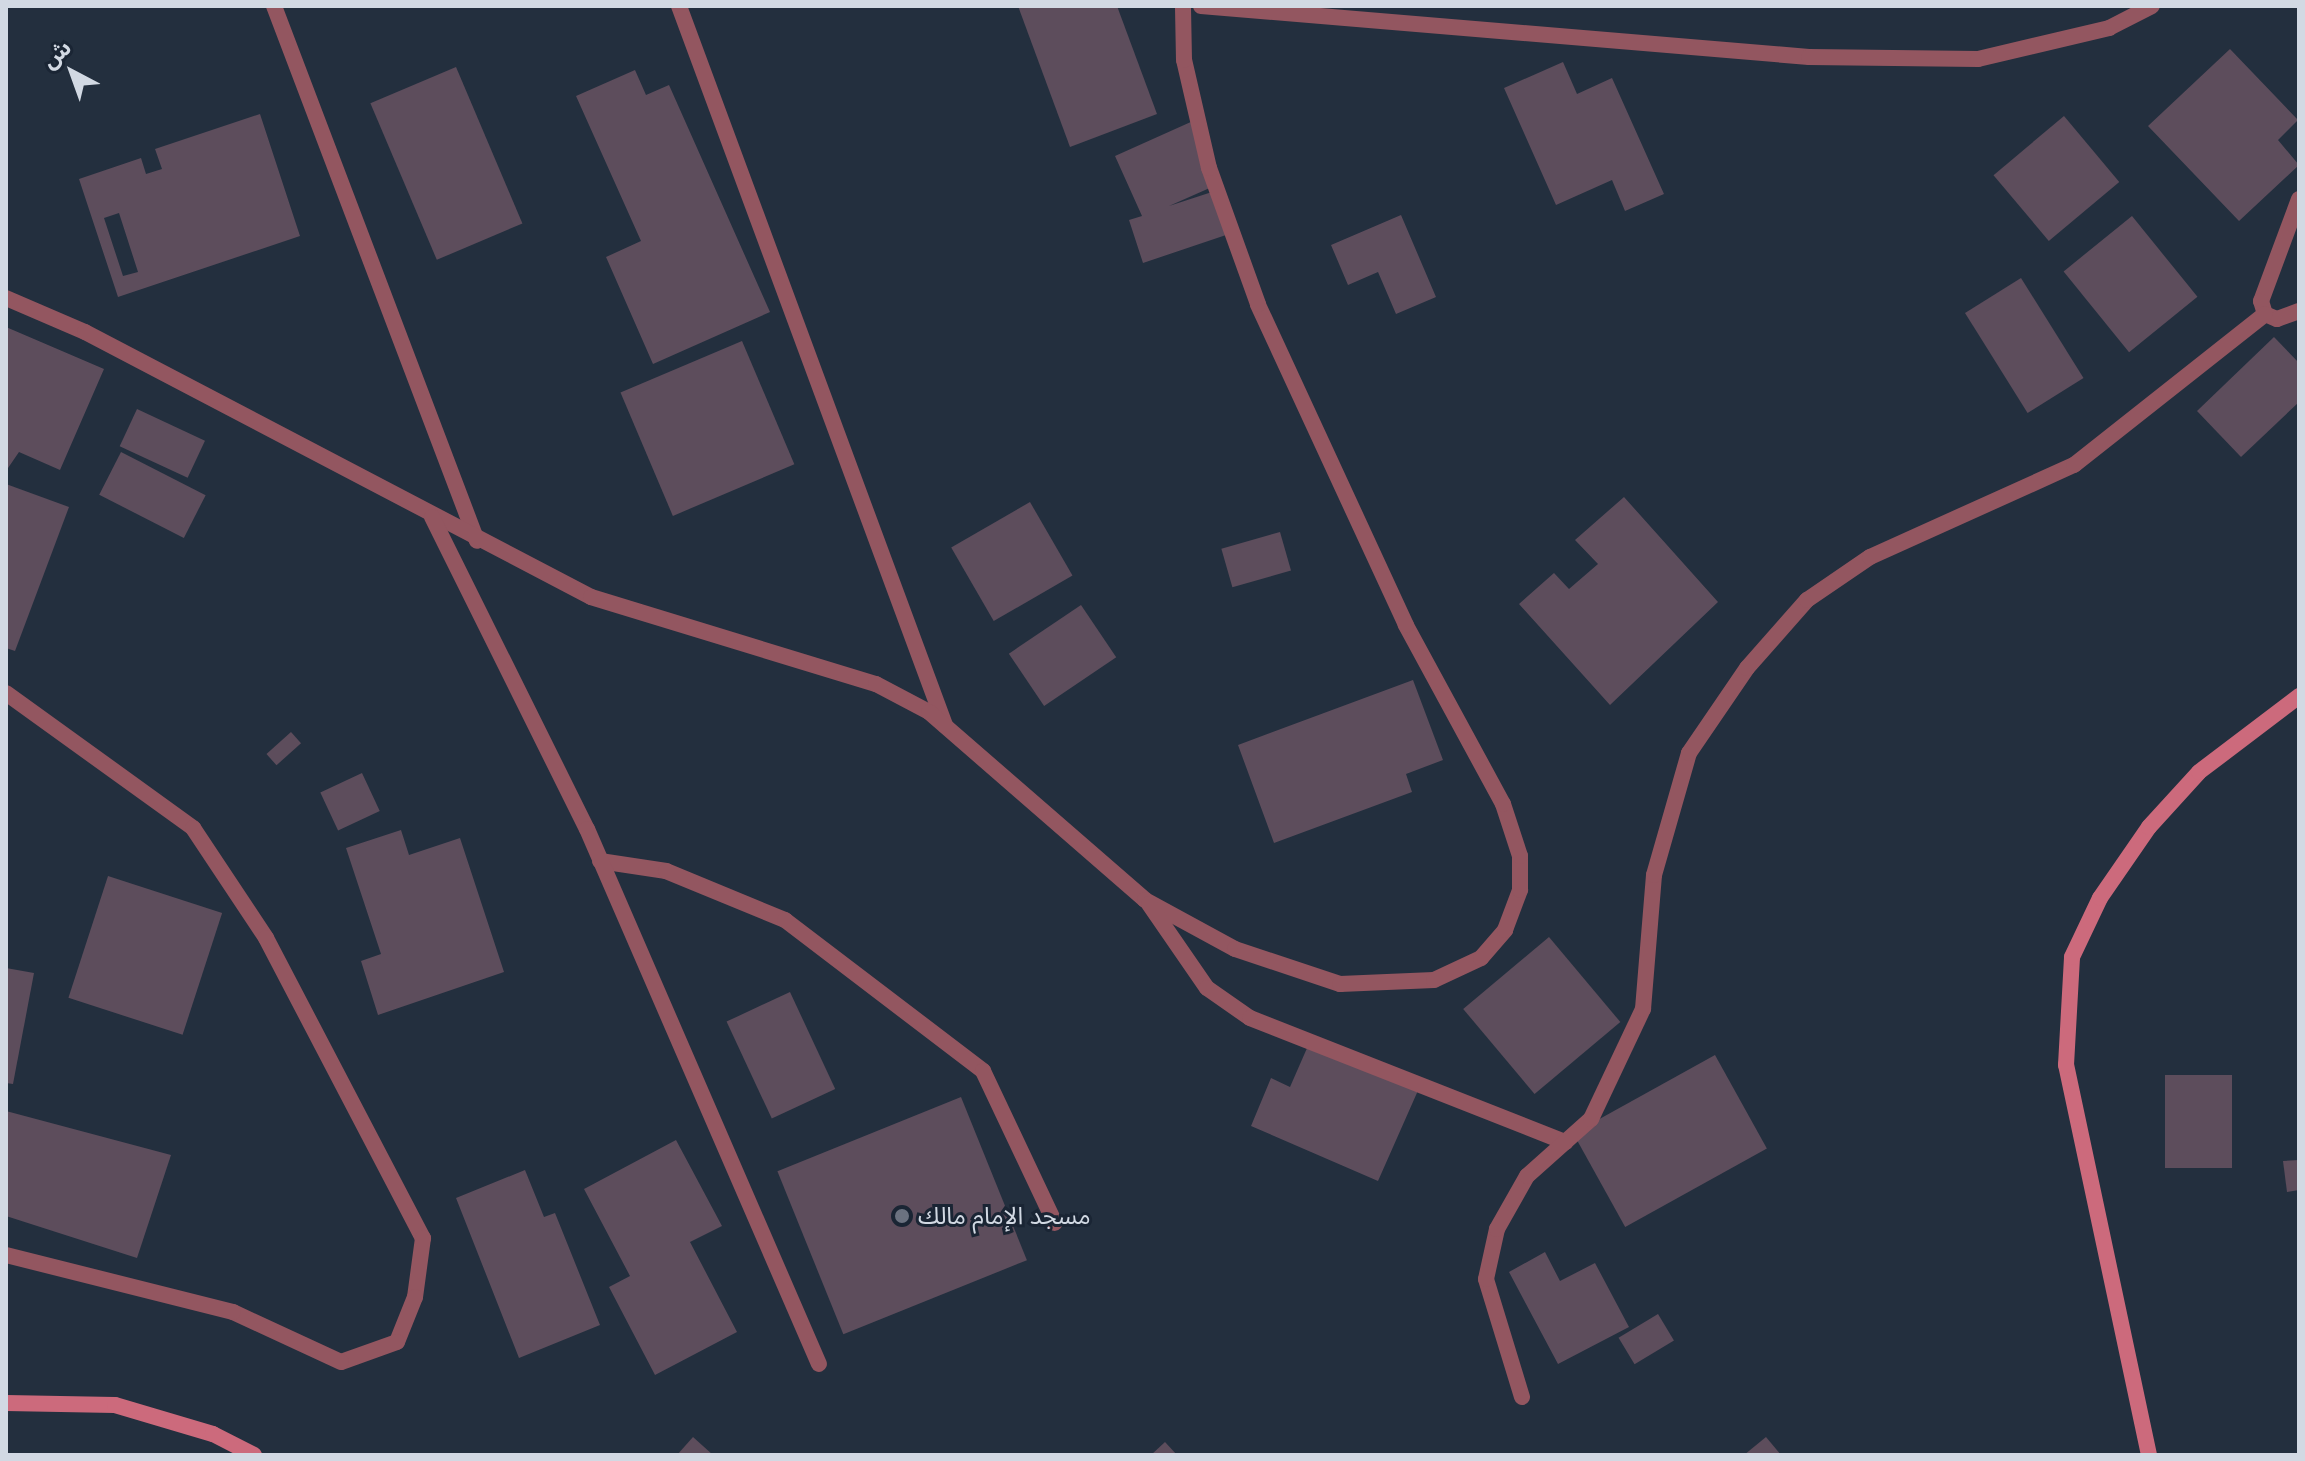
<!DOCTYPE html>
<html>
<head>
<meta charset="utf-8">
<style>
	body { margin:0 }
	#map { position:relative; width:2305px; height:1461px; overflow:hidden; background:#232f3e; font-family:"PT Sans","Noto Sans Arabic",sans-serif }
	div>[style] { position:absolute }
	.building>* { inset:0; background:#5d4d5c; transform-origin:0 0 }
	.service>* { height:16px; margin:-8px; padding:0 8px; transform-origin:8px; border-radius:8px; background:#935660 }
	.minor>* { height:16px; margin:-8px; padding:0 8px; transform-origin:8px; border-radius:8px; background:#935660 }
	.secondary>* { height:16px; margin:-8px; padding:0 8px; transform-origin:8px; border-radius:8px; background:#cc6a7c }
	.dots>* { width:22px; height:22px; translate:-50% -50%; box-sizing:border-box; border:4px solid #1a2534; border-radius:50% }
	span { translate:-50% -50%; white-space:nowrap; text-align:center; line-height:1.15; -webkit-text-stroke:6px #1a2534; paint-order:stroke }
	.poi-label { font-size:24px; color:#d2d9e3 }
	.left { translate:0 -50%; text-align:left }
	.frame { position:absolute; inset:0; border:8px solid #d2d9e3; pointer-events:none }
	.north { position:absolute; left:32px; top:32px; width:80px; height:80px; -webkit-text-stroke:6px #1a2534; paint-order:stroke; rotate:319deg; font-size:22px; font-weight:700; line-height:32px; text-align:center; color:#d2d9e3 }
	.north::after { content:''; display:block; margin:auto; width:28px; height:36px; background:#d2d9e3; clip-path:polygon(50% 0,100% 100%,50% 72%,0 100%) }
</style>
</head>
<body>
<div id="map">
	<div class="building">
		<div style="clip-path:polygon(1018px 6px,1117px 6px,1157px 114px,1070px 147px)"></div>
		<div style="clip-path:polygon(2230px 49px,2298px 120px,2278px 140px,2299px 165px,2239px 221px,2148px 126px)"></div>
		<div style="clip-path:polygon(1563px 62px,1577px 94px,1612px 78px,1664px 194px,1625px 211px,1612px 180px,1556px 205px,1504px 88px)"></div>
		<div style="left:456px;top:67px;width:170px;height:93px;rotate:67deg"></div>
		<div style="clip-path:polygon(635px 70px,646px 95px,669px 85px,770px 312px,653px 364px,606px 257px,641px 241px,576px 96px)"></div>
		<div style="clip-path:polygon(evenodd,260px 114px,300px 236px,118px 297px,79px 179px,141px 158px,146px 174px,162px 169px,155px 149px,260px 114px,119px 213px,138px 272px,123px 276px,104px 218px,119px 213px)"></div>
		<div style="left:2064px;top:116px;width:86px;height:92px;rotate:50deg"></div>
		<div style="clip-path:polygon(1193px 121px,1221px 183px,1169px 206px,1215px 191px,1229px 234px,1143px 263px,1129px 220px,1142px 216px,1115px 156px)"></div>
		<div style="clip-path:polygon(1401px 215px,1436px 297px,1396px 314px,1378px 272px,1348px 285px,1331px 245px)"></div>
		<div style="left:2132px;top:216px;width:104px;height:88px;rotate:51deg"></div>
		<div style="left:2021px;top:278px;width:118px;height:66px;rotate:58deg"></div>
		<div style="clip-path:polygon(6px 327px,104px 369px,60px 470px,19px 452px,6px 471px)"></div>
		<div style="clip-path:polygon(2274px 337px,2299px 363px,2299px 402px,2241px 457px,2197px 411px)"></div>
		<div style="left:742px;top:341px;width:134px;height:132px;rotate:67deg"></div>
		<div style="left:137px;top:409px;width:75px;height:41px;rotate:25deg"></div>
		<div style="left:121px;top:452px;width:95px;height:48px;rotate:27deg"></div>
		<div style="clip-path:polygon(6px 484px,69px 507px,15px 651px,6px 648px)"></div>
		<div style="clip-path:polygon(1624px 497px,1718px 602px,1610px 705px,1519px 604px,1554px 573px,1569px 589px,1598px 564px,1575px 540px)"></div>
		<div style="left:1030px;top:502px;width:85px;height:91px;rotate:60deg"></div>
		<div style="left:1280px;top:532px;width:40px;height:61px;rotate:74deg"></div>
		<div style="left:1081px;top:605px;width:63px;height:87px;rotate:56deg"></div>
		<div style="clip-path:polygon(1413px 680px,1443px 760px,1406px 774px,1412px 792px,1274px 843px,1238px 745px)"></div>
		<div style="left:291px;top:732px;width:15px;height:33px;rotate:48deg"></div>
		<div style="left:362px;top:773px;width:42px;height:46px;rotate:65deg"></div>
		<div style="clip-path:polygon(401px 830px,409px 855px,460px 838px,504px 972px,378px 1015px,361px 961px,381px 954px,346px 848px)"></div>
		<div style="left:108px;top:876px;width:120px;height:128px;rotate:18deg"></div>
		<div style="left:1549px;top:937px;width:111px;height:112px;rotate:50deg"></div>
		<div style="clip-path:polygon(6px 968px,34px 973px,13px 1084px,6px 1083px)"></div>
		<div style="left:790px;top:992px;width:107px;height:70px;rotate:65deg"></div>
		<div style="clip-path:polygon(1311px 1039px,1420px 1086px,1378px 1181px,1251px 1126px,1271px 1078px,1290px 1087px)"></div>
		<div style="left:1715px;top:1055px;width:107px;height:162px;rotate:61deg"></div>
		<div style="left:2165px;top:1075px;width:67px;height:93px"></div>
		<div style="left:961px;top:1097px;width:176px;height:198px;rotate:68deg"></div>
		<div style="clip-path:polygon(6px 1111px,171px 1155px,137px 1258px,6px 1216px)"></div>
		<div style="clip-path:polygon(676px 1140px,722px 1226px,690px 1242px,737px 1332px,655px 1375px,609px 1287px,630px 1276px,584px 1189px)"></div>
		<div style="clip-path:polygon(2299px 1160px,2299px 1190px,2287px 1192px,2283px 1161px)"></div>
		<div style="clip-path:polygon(525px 1170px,544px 1217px,555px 1213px,600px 1325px,519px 1358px,456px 1198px)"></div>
		<div style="clip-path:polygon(1545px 1252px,1560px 1281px,1595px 1263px,1629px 1327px,1558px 1364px,1509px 1272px)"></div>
		<div style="left:1658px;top:1314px;width:31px;height:46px;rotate:59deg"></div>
		<div style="clip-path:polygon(693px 1437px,713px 1455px,677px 1455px)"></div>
		<div style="clip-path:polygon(1766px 1437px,1781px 1455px,1744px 1455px)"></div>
		<div style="clip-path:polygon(1165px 1442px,1177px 1455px,1151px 1455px)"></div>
	</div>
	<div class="service">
		<div style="left:600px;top:861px;width:67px;rotate:8.6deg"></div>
		<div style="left:666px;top:871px;width:129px;rotate:22.4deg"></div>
		<div style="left:785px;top:920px;width:249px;rotate:37.3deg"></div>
		<div style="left:983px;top:1071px;width:168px;rotate:64.7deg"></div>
	</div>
	<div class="minor">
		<div style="left:274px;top:6px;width:572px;rotate:69.22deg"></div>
		<div style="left:679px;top:6px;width:767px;rotate:69.7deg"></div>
		<div style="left:1201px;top:6px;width:610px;rotate:4.79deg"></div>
		<div style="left:1809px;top:57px;width:169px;rotate:0.7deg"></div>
		<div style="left:1978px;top:59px;width:135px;rotate:-13.3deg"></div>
		<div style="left:2109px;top:28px;width:48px;rotate:-27.1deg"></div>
		<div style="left:2299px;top:199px;width:109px;rotate:110.4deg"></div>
		<div style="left:2261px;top:301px;width:14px;rotate:73deg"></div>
		<div style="left:2265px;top:314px;width:13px;rotate:23deg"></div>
		<div style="left:2277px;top:319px;width:23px;rotate:-20deg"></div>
		<div style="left:6px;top:298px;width:86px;rotate:23.3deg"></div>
		<div style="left:85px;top:332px;width:571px;rotate:27.64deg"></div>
		<div style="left:591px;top:597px;width:298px;rotate:17deg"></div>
		<div style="left:876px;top:684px;width:60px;rotate:27.8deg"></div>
		<div style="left:929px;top:712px;width:286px;rotate:41deg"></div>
		<div style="left:1145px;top:900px;width:102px;rotate:28.6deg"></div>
		<div style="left:1235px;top:949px;width:111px;rotate:18.4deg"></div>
		<div style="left:1340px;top:984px;width:94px;rotate:-2.4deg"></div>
		<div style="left:1434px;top:980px;width:52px;rotate:-25.1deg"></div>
		<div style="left:1481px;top:958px;width:37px;rotate:-49deg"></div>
		<div style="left:1505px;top:930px;width:43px;rotate:-69.4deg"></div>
		<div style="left:1520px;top:890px;width:34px;rotate:-90deg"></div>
		<div style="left:1520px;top:856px;width:55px;rotate:-108.1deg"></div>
		<div style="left:1503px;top:804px;width:204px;rotate:-118.5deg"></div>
		<div style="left:1406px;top:625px;width:353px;rotate:-114.8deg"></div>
		<div style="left:1258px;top:304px;width:145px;rotate:-109.8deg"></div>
		<div style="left:1209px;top:168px;width:111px;rotate:-103deg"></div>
		<div style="left:1184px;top:60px;width:54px;rotate:-91.1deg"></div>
		<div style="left:432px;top:517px;width:348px;rotate:63.6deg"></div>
		<div style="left:587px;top:829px;width:583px;rotate:66.56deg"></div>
		<div style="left:6px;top:693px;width:231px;rotate:35.8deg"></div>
		<div style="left:193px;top:828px;width:132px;rotate:56.4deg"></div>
		<div style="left:266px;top:938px;width:339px;rotate:62.4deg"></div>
		<div style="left:423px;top:1238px;width:60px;rotate:97.7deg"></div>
		<div style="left:415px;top:1297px;width:48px;rotate:111.8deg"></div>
		<div style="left:397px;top:1342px;width:59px;rotate:160.3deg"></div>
		<div style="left:341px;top:1362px;width:119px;rotate:-155.2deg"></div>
		<div style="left:233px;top:1312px;width:234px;rotate:-165.9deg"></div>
		<div style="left:1149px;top:904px;width:102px;rotate:55.4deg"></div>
		<div style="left:1207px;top:988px;width:52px;rotate:34.9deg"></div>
		<div style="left:1250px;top:1018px;width:339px;rotate:21.5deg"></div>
		<div style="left:1522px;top:1397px;width:123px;rotate:-107deg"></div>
		<div style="left:1486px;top:1279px;width:51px;rotate:-77.6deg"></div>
		<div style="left:1497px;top:1229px;width:61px;rotate:-60.5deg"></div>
		<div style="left:1527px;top:1176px;width:86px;rotate:-41.7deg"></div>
		<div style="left:1591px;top:1119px;width:122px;rotate:-64.7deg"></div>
		<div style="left:1643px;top:1009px;width:134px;rotate:-85.3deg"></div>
		<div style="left:1654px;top:875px;width:127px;rotate:-74deg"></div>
		<div style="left:1689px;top:753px;width:103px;rotate:-55.7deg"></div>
		<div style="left:1747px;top:668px;width:91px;rotate:-48.6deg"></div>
		<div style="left:1807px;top:600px;width:76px;rotate:-34.3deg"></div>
		<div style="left:1870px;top:557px;width:224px;rotate:-24.3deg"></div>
		<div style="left:2074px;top:465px;width:243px;rotate:-38.3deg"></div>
	</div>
	<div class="secondary">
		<div style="left:6px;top:1403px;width:109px;rotate:1.1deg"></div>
		<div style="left:115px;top:1405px;width:102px;rotate:16.5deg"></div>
		<div style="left:213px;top:1434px;width:46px;rotate:27.1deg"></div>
		<div style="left:2149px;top:1455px;width:399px;rotate:-102deg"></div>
		<div style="left:2066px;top:1065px;width:108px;rotate:-86.8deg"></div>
		<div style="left:2072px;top:957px;width:65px;rotate:-64.6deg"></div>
		<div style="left:2100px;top:898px;width:86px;rotate:-55.4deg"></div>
		<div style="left:2149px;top:827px;width:74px;rotate:-47.7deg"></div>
		<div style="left:2199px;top:772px;width:126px;rotate:-37.2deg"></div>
	</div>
	<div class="dots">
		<div style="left:902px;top:1216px;background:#6b7280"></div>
	</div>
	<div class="poi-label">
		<span class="left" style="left:918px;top:1216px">مسجد الإمام مالك</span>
	</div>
	<div class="frame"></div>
	<div class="north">ش</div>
</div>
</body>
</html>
